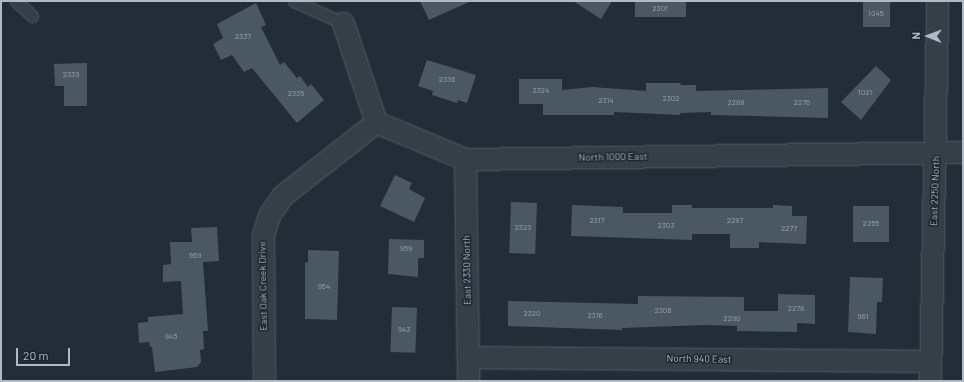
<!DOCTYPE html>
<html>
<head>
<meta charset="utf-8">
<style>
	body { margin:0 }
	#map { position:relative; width:964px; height:382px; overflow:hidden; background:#232d38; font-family:Barlow,sans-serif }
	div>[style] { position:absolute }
	.building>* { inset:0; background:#4b5763; transform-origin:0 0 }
	.roads { filter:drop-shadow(0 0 1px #545c66) drop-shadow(0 0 1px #545c66) }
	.lane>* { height:11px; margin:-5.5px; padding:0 5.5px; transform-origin:5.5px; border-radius:5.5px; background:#363f48 }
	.street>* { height:21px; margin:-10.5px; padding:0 10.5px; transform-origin:10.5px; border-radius:10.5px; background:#363f48 }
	span { translate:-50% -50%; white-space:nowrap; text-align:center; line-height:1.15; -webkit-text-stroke:3px #1c242d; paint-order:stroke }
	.number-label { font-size:8px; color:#98a0ac }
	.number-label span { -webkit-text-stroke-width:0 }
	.street-label { font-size:10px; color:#b1b9c4 }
	.frame { position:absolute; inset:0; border:2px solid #b1b9c4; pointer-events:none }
	.north { position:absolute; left:908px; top:16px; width:40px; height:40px; -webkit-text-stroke:3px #1c242d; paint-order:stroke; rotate:271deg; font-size:11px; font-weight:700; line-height:16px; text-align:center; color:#b1b9c4 }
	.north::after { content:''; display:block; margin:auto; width:14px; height:18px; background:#b1b9c4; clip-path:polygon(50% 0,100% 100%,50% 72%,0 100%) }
	.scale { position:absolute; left:16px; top:348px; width:54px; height:18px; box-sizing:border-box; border:2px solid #b1b9c4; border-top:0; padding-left:5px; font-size:12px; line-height:14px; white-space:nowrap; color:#b1b9c4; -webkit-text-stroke:3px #1c242d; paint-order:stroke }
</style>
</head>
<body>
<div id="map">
	<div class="building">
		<div style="clip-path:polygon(420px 1px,471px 1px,429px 20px)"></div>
		<div style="clip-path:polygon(573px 1px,612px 1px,601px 19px)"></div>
		<div style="left:635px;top:1px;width:51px;height:16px"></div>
		<div style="left:863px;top:1px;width:27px;height:26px"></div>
		<div style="clip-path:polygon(256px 3px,266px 25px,261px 27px,280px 65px,284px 62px,297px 78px,300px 76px,308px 87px,311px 84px,324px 100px,297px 123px,252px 68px,244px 72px,232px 55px,221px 60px,213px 44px,223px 38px,217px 24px)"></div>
		<div style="clip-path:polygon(427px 60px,476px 75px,467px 103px,458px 100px,457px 103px,432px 95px,433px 91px,418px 86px)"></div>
		<div style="clip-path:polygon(87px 63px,87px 106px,64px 106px,64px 86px,55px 86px,54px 64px)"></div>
		<div style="clip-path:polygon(876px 66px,891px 80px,861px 120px,841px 102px)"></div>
		<div style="clip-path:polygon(519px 79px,562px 79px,562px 90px,592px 87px,646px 91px,646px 83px,681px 83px,680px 85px,696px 85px,696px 91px,828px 88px,828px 118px,711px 115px,711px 112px,680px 113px,680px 115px,614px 112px,614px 115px,543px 115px,543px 104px,519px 104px)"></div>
		<div style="clip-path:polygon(395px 175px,412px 183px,409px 189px,425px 198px,414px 222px,380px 206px)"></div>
		<div style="left:511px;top:202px;width:26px;height:51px;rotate:2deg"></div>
		<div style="clip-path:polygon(572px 205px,623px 207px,623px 213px,672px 213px,672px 205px,692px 205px,692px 208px,773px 208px,773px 205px,792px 206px,792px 216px,807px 216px,806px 244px,759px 242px,759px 248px,730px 248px,730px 234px,692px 234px,692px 240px,571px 236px)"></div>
		<div style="left:853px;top:206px;width:36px;height:36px"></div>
		<div style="clip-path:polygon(217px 227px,219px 261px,203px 262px,208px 331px,203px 331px,204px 349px,200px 350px,201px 362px,197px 367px,155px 372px,152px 347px,150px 347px,149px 342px,139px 343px,138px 323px,148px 322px,148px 317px,183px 314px,181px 281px,163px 282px,163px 265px,171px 264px,170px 242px,192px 242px,191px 228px)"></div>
		<div style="clip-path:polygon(389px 239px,424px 240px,424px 258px,418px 258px,418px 277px,388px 274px)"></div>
		<div style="clip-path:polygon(308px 250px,339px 251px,337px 320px,305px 319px,305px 262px,308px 263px)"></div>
		<div style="clip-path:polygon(850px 277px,883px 278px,882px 302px,877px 302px,876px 334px,848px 332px)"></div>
		<div style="clip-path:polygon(778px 294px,815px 295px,815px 324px,797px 323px,797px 332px,737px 331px,737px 326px,705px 325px,622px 328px,622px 330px,508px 326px,508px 301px,638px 304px,638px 296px,744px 297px,744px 311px,778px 311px)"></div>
		<div style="left:392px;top:307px;width:25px;height:45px;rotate:2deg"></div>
	</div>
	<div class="roads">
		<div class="lane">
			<div style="left:16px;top:1px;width:22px;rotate:43deg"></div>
			<div style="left:294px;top:1px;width:54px;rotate:24.2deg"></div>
		</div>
		<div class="street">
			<div style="left:343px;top:23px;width:104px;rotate:71.6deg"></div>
			<div style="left:376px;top:122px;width:96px;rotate:22.6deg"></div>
			<div style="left:465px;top:159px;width:498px;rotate:-0.8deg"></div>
			<div style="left:465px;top:159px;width:222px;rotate:89.2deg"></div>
			<div style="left:469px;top:357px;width:461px;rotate:0.5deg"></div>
			<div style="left:264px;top:381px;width:146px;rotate:-90.4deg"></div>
			<div style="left:263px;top:235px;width:21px;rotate:-73deg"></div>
			<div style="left:269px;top:215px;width:24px;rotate:-55deg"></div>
			<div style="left:283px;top:195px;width:118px;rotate:-38.1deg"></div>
			<div style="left:930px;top:381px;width:380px;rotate:-88.9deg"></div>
		</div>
	</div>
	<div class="number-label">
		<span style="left:660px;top:9px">2301</span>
		<span style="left:876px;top:14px">1045</span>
		<span style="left:243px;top:37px">2337</span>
		<span style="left:71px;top:75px">2339</span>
		<span style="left:447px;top:80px">2336</span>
		<span style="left:541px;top:91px">2324</span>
		<span style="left:865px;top:93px">1021</span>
		<span style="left:296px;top:94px">2335</span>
		<span style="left:671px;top:99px">2302</span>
		<span style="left:606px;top:101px">2314</span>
		<span style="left:736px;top:103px">2288</span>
		<span style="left:802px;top:103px">2276</span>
		<span style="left:597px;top:221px">2317</span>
		<span style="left:735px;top:221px">2287</span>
		<span style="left:871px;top:224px">2255</span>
		<span style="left:666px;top:226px">2303</span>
		<span style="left:523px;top:228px">2323</span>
		<span style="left:789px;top:229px">2277</span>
		<span style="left:406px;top:249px">959</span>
		<span style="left:195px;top:256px">969</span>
		<span style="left:324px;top:287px">954</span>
		<span style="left:796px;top:309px">2278</span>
		<span style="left:663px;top:311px">2306</span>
		<span style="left:532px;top:314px">2320</span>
		<span style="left:595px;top:316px">2316</span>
		<span style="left:863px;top:317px">961</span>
		<span style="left:732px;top:319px">2290</span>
		<span style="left:404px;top:330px">943</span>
		<span style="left:171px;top:337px">945</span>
	</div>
	<div class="street-label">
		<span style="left:613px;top:157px;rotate:-1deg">North 1000 East</span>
		<span style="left:935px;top:191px;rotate:-88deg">East 2250 North</span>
		<span style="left:467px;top:270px;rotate:-91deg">East 2330 North</span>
		<span style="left:263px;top:286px;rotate:-91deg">East Oak Creek Drive</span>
		<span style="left:699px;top:359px;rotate:1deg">North 940 East</span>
	</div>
	<div class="frame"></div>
	<div class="north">N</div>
	<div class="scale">20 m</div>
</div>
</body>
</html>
